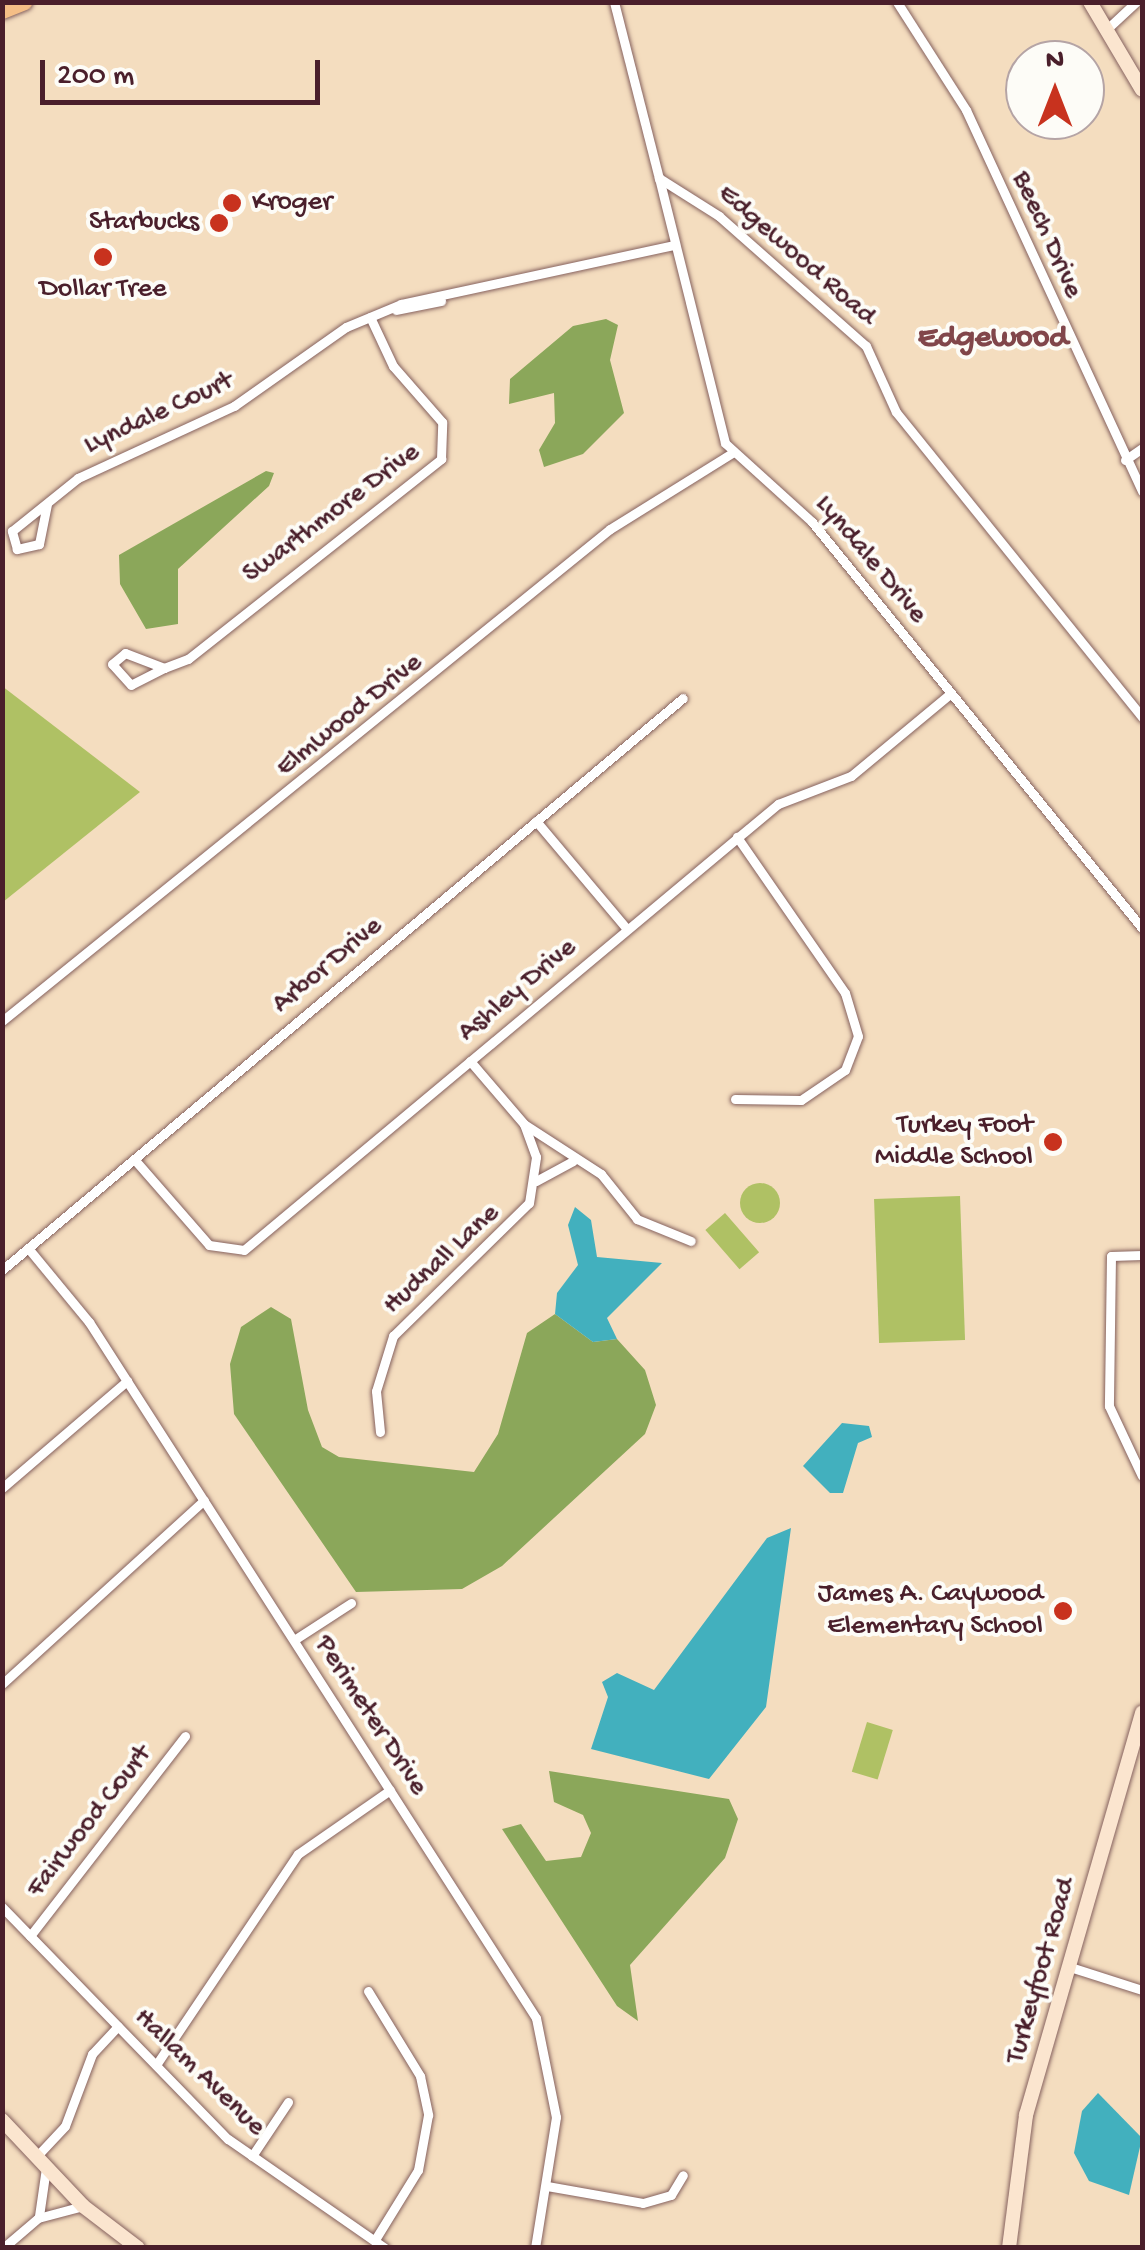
<!DOCTYPE html>
<html>
<head>
<meta charset="utf-8">
<style>
	body { margin:0 }
	#map { position:relative; width:1145px; height:2250px; overflow:hidden; background:#f4ddbf; font-family:"Gochi Hand",sans-serif }
	div>[style] { position:absolute }
	.green>* { inset:0; background:#afc164; transform-origin:0 0 }
	.round { border-radius:50% }
	.forest>* { inset:0; background:#8ba75a }
	.water>* { inset:0; background:#42b0be }
	.roads { filter:drop-shadow(0 0 2px #86625f) drop-shadow(0 0 2px #86625f) }
	.street>* { height:9px; margin:-4.5px; padding:0 4.5px; transform-origin:4.5px; border-radius:4.5px; background:#fff }
	.secondary>* { height:14px; margin:-7px; padding:0 7px; transform-origin:7px; border-radius:7px; background:#fbe5cf }
	.primary>* { height:15px; margin:-7.5px; padding:0 7.5px; transform-origin:7.5px; border-radius:7.5px; background:#f5be86 }
	.dots>* { width:28px; height:28px; translate:-50% -50%; box-sizing:border-box; border:5px solid #fdfcf7; border-radius:50% }
	span { translate:-50% -50%; white-space:nowrap; text-align:center; line-height:1.15; -webkit-text-stroke:8px #fdfcf7; paint-order:stroke }
	.poi-label { font-size:28px; color:#4a1f2b }
	.left { translate:0 -50%; text-align:left }
	.right { translate:-100% -50%; text-align:right }
	.street-label { font-size:28px; color:#4a1f2b }
	.quarter-label { font-size:32px; color:#81464a; font-weight:700 }
	.frame { position:absolute; inset:0; border:5px solid #4a1f2b; pointer-events:none }
	.north { position:absolute; left:1005px; top:40px; width:100px; height:100px; box-sizing:border-box; background:#fdfcf7; border:2px solid #b5a4a5; border-radius:50%; rotate:0deg; font-size:28px; font-weight:700; line-height:40px; text-align:center; color:#4a1f2b }
	.north::after { content:''; display:block; margin:auto; width:35px; height:45px; background:#c8321e; clip-path:polygon(50% 0,100% 100%,50% 72%,0 100%) }
	.scale { position:absolute; left:40px; top:60px; width:280px; height:45px; box-sizing:border-box; border:5px solid #4a1f2b; border-top:0; padding-left:12px; font-size:30px; line-height:35px; white-space:nowrap; color:#4a1f2b; -webkit-text-stroke:8px #fdfcf7; paint-order:stroke }
</style>
</head>
<body>
<div id="map">
	<div class="green">
		<div style="clip-path:polygon(2px 686px,140px 792px,3px 902px,2px 902px)"></div>
		<div class="round" style="left:740px;top:1183px;width:40px;height:40px"></div>
		<div style="left:960px;top:1196px;width:144px;height:86px;rotate:88deg"></div>
		<div style="left:725px;top:1213px;width:52px;height:26px;rotate:49deg"></div>
		<div style="left:867px;top:1722px;width:27px;height:52px;rotate:17deg"></div>
	</div>
	<div class="forest">
		<div style="clip-path:polygon(606px 319px,618px 325px,610px 360px,624px 413px,583px 454px,544px 467px,539px 450px,555px 423px,554px 393px,509px 404px,510px 379px,573px 326px)"></div>
		<div style="clip-path:polygon(266px 471px,274px 473px,269px 486px,178px 569px,178px 624px,146px 629px,120px 584px,119px 555px)"></div>
		<div style="clip-path:polygon(271px 1307px,291px 1319px,308px 1410px,322px 1447px,339px 1457px,474px 1472px,498px 1434px,527px 1333px,555px 1314px,593px 1342px,617px 1339px,645px 1370px,656px 1405px,645px 1434px,502px 1566px,462px 1589px,356px 1592px,234px 1414px,230px 1364px,241px 1327px)"></div>
		<div style="clip-path:polygon(549px 1771px,729px 1799px,738px 1819px,725px 1858px,630px 1965px,638px 2021px,617px 2006px,502px 1829px,521px 1824px,546px 1861px,581px 1857px,591px 1833px,583px 1815px,554px 1802px)"></div>
	</div>
	<div class="water">
		<div style="clip-path:polygon(575px 1207px,591px 1220px,597px 1257px,662px 1263px,607px 1318px,617px 1339px,593px 1342px,555px 1314px,557px 1293px,578px 1265px,568px 1225px)"></div>
		<div style="clip-path:polygon(842px 1423px,869px 1426px,872px 1437px,858px 1443px,843px 1493px,830px 1493px,803px 1466px)"></div>
		<div style="clip-path:polygon(791px 1528px,766px 1707px,709px 1779px,591px 1749px,608px 1697px,602px 1682px,617px 1673px,654px 1690px,767px 1538px)"></div>
		<div style="clip-path:polygon(1098px 2093px,1142px 2138px,1129px 2195px,1089px 2181px,1074px 2153px,1082px 2111px)"></div>
	</div>
	<div class="roads">
		<div class="street">
			<div style="left:614px;top:2px;width:182px;rotate:75.7deg"></div>
			<div style="left:659px;top:178px;width:71px;rotate:32.3deg"></div>
			<div style="left:719px;top:216px;width:196px;rotate:41.5deg"></div>
			<div style="left:866px;top:346px;width:72px;rotate:65.6deg"></div>
			<div style="left:896px;top:412px;width:392px;rotate:51.1deg"></div>
			<div style="left:897px;top:2px;width:128px;rotate:57.4deg"></div>
			<div style="left:966px;top:110px;width:420px;rotate:65.2deg"></div>
			<div style="left:1108px;top:28px;width:38px;rotate:-43deg"></div>
			<div style="left:659px;top:178px;width:273px;rotate:76deg"></div>
			<div style="left:725px;top:443px;width:118px;rotate:42.2deg"></div>
			<div style="left:812px;top:522px;width:523px;rotate:50.9deg"></div>
			<div style="left:396px;top:310px;width:46px;rotate:-11.3deg"></div>
			<div style="left:1125px;top:460px;width:21px;rotate:-35deg"></div>
			<div style="left:47px;top:504px;width:41px;rotate:101.3deg"></div>
			<div style="left:39px;top:544px;width:23px;rotate:167deg"></div>
			<div style="left:17px;top:549px;width:19px;rotate:-106deg"></div>
			<div style="left:12px;top:531px;width:85px;rotate:-38.8deg"></div>
			<div style="left:78px;top:478px;width:172px;rotate:-24.8deg"></div>
			<div style="left:234px;top:406px;width:137px;rotate:-35.2deg"></div>
			<div style="left:346px;top:327px;width:60px;rotate:-22.7deg"></div>
			<div style="left:401px;top:304px;width:280px;rotate:-12.2deg"></div>
			<div style="left:164px;top:668px;width:37px;rotate:153deg"></div>
			<div style="left:131px;top:685px;width:28px;rotate:-132deg"></div>
			<div style="left:112px;top:664px;width:17px;rotate:-40deg"></div>
			<div style="left:125px;top:653px;width:42px;rotate:21deg"></div>
			<div style="left:164px;top:668px;width:26px;rotate:-21deg"></div>
			<div style="left:188px;top:659px;width:323px;rotate:-38.3deg"></div>
			<div style="left:441px;top:459px;width:37px;rotate:-88deg"></div>
			<div style="left:442px;top:422px;width:74px;rotate:-131.2deg"></div>
			<div style="left:393px;top:366px;width:54px;rotate:-115.1deg"></div>
			<div style="left:536px;top:821px;width:141px;rotate:49.9deg"></div>
			<div style="left:2px;top:1021px;width:782px;rotate:-38.98deg"></div>
			<div style="left:610px;top:529px;width:144px;rotate:-31.9deg"></div>
			<div style="left:470px;top:1061px;width:83px;rotate:49.4deg"></div>
			<div style="left:524px;top:1124px;width:92px;rotate:33deg"></div>
			<div style="left:601px;top:1174px;width:58px;rotate:51.3deg"></div>
			<div style="left:637px;top:1219px;width:58px;rotate:22.2deg"></div>
			<div style="left:735px;top:1099px;width:66px;rotate:0.9deg"></div>
			<div style="left:801px;top:1100px;width:53px;rotate:-34.3deg"></div>
			<div style="left:845px;top:1070px;width:36px;rotate:-69deg"></div>
			<div style="left:858px;top:1036px;width:45px;rotate:-106.8deg"></div>
			<div style="left:845px;top:993px;width:190px;rotate:-124.7deg"></div>
			<div style="left:134px;top:1159px;width:114px;rotate:48.9deg"></div>
			<div style="left:209px;top:1245px;width:35px;rotate:8deg"></div>
			<div style="left:244px;top:1250px;width:696px;rotate:-39.87deg"></div>
			<div style="left:778px;top:804px;width:78px;rotate:-21deg"></div>
			<div style="left:851px;top:776px;width:130px;rotate:-39.7deg"></div>
			<div style="left:536px;top:1181px;width:42px;rotate:-28.4deg"></div>
			<div style="left:28px;top:1248px;width:96px;rotate:50.5deg"></div>
			<div style="left:89px;top:1322px;width:827px;rotate:57.29deg"></div>
			<div style="left:536px;top:2018px;width:101px;rotate:78.6deg"></div>
			<div style="left:556px;top:2117px;width:133px;rotate:99.1deg"></div>
			<div style="left:1142px;top:1255px;width:31px;rotate:178deg"></div>
			<div style="left:1111px;top:1256px;width:150px;rotate:90.8deg"></div>
			<div style="left:1109px;top:1406px;width:77px;rotate:64.8deg"></div>
			<div style="left:2px;top:1270px;width:889px;rotate:-40.03deg"></div>
			<div style="left:380px;top:1432px;width:41px;rotate:-95.6deg"></div>
			<div style="left:376px;top:1391px;width:58px;rotate:-72.8deg"></div>
			<div style="left:393px;top:1336px;width:190px;rotate:-44.4deg"></div>
			<div style="left:529px;top:1203px;width:47px;rotate:-81.3deg"></div>
			<div style="left:536px;top:1157px;width:35px;rotate:-110deg"></div>
			<div style="left:2px;top:1488px;width:165px;rotate:-40.6deg"></div>
			<div style="left:294px;top:1640px;width:68px;rotate:-33deg"></div>
			<div style="left:2px;top:1684px;width:273px;rotate:-42.3deg"></div>
			<div style="left:2px;top:1907px;width:324px;rotate:45.8deg"></div>
			<div style="left:228px;top:2139px;width:191px;rotate:34.8deg"></div>
			<div style="left:30px;top:1936px;width:253px;rotate:-52.2deg"></div>
			<div style="left:1070px;top:1967px;width:76px;rotate:17.7deg"></div>
			<div style="left:368px;top:1991px;width:100px;rotate:58.5deg"></div>
			<div style="left:420px;top:2076px;width:40px;rotate:78deg"></div>
			<div style="left:428px;top:2115px;width:56px;rotate:100.3deg"></div>
			<div style="left:418px;top:2170px;width:80px;rotate:121.7deg"></div>
			<div style="left:156px;top:2065px;width:254px;rotate:-56.1deg"></div>
			<div style="left:298px;top:1854px;width:112px;rotate:-34.8deg"></div>
			<div style="left:252px;top:2156px;width:65px;rotate:-56.3deg"></div>
			<div style="left:36px;top:2157px;width:42px;rotate:-46.9deg"></div>
			<div style="left:65px;top:2126px;width:77px;rotate:-69.4deg"></div>
			<div style="left:92px;top:2054px;width:38px;rotate:-47deg"></div>
			<div style="left:547px;top:2186px;width:97px;rotate:10deg"></div>
			<div style="left:643px;top:2203px;width:29px;rotate:-16deg"></div>
			<div style="left:671px;top:2195px;width:23px;rotate:-59deg"></div>
			<div style="left:39px;top:2216px;width:49px;rotate:-81.7deg"></div>
			<div style="left:3px;top:2248px;width:46px;rotate:-40.6deg"></div>
			<div style="left:38px;top:2218px;width:47px;rotate:-14.9deg"></div>
		</div>
		<div class="secondary">
			<div style="left:1090px;top:2px;width:102px;rotate:59.4deg"></div>
			<div style="left:2px;top:2120px;width:118px;rotate:46.7deg"></div>
			<div style="left:83px;top:2206px;width:69px;rotate:37.4deg"></div>
			<div style="left:1009px;top:2248px;width:134px;rotate:-82.7deg"></div>
			<div style="left:1026px;top:2115px;width:419px;rotate:-73.9deg"></div>
		</div>
		<div class="primary">
			<div style="left:2px;top:11px;width:24px;rotate:-22deg"></div>
		</div>
	</div>
	<div class="dots">
		<div style="left:232px;top:203px;background:#c8321e"></div>
		<div style="left:219px;top:223px;background:#c8321e"></div>
		<div style="left:103px;top:257px;background:#c8321e"></div>
		<div style="left:1053px;top:1142px;background:#c8321e"></div>
		<div style="left:1063px;top:1611px;background:#c8321e"></div>
	</div>
	<div class="poi-label">
		<span class="left" style="left:252px;top:203px">Kroger</span>
		<span class="right" style="left:199px;top:223px">Starbucks</span>
		<span style="left:103px;top:290px">Dollar Tree</span>
		<span class="right" style="left:1033px;top:1142px">Turkey Foot<br>Middle School</span>
		<span class="right" style="left:1043px;top:1611px">James A. Caywood<br>Elementary School</span>
	</div>
	<div class="street-label">
		<span style="left:1046px;top:235px;rotate:66deg">Beech Drive</span>
		<span style="left:796px;top:256px;rotate:41deg">Edgewood Road</span>
		<span style="left:159px;top:414px;rotate:-25deg">Lyndale Court</span>
		<span style="left:332px;top:514px;rotate:-37deg">Swarthmore Drive</span>
		<span style="left:870px;top:560px;rotate:50deg">Lyndale Drive</span>
		<span style="left:350px;top:716px;rotate:-39deg">Elmwood Drive</span>
		<span style="left:328px;top:966px;rotate:-40deg">Arbor Drive</span>
		<span style="left:518px;top:991px;rotate:-40deg">Ashley Drive</span>
		<span style="left:442px;top:1260px;rotate:-43deg">Hudnall Lane</span>
		<span style="left:370px;top:1716px;rotate:57deg">Perimeter Drive</span>
		<span style="left:90px;top:1822px;rotate:-52deg">Fairwood Court</span>
		<span style="left:1042px;top:1971px;rotate:-74deg">Turkeyfoot Road</span>
		<span style="left:199px;top:2073px;rotate:44deg">Hallam Avenue</span>
	</div>
	<div class="quarter-label">
		<span style="left:993px;top:339px">Edgewood</span>
	</div>
	<div class="frame"></div>
	<div class="north">N</div>
	<div class="scale">200 m</div>
</div>
</body>
</html>
